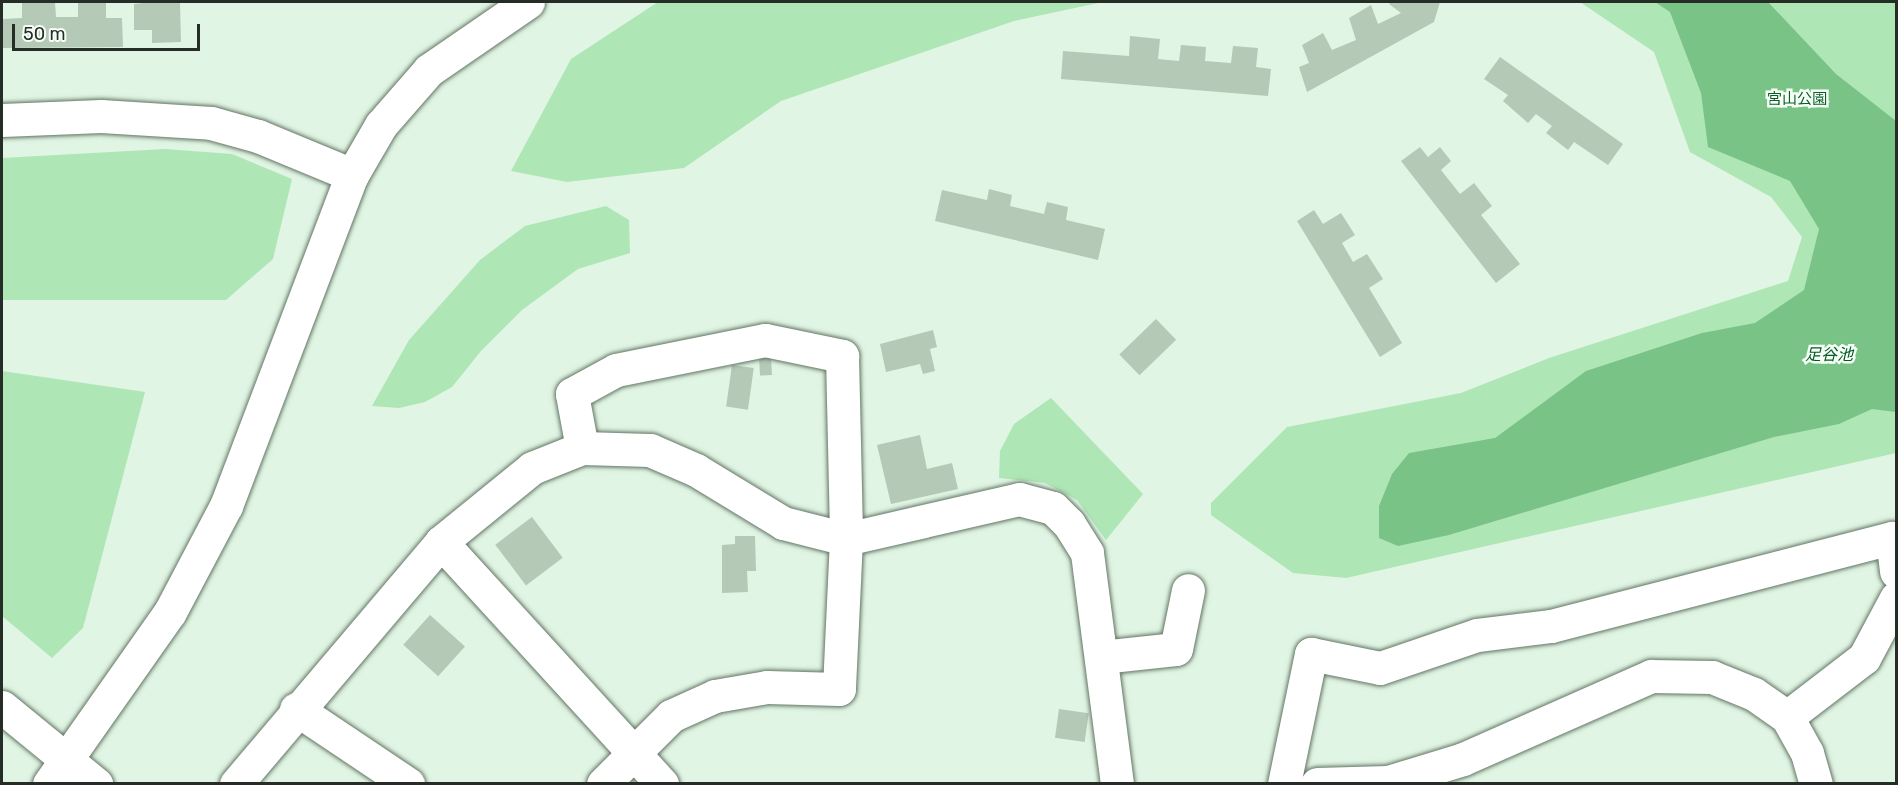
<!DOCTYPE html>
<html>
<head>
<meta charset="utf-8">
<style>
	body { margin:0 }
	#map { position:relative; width:1898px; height:785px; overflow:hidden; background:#e0f5e3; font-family:Rubik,"Noto Sans JP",sans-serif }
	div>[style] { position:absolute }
	.green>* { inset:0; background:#afe6b6 }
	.water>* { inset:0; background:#78c385 }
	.building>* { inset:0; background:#b5c9b7; transform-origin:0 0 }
	.roads { filter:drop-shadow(0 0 2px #637565) drop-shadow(0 0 2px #637565) }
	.minor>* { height:33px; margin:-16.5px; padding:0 16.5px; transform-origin:16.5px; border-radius:16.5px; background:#fff }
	span { translate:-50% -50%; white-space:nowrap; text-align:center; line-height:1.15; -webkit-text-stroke:5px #f6fef7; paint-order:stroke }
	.park-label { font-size:15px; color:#095f26 }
	.water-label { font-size:16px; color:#005b22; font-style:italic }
	.frame { position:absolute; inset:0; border:3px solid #252d26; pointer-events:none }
	.scale { position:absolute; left:12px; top:24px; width:188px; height:27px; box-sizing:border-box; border:3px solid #252d26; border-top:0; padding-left:8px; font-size:18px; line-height:21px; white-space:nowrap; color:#252d26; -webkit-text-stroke:4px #f6fef7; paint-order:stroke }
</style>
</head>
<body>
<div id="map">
	<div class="green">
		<div style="clip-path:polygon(658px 2px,1103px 2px,1014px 21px,781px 101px,684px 168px,567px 182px,511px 171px,571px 59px)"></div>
		<div style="clip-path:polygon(1580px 2px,1896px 2px,1896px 453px,1346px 578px,1293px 573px,1211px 515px,1211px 503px,1287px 427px,1461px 393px,1549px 358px,1788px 281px,1802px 237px,1771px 197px,1690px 152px,1654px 52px)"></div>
		<div style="clip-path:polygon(165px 149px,232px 154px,292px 179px,273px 259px,226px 300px,2px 300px,2px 158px)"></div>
		<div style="clip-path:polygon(606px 206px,629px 220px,630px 253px,578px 269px,522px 310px,481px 351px,452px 387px,425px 402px,399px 408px,372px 406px,409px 340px,480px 260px,525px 226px)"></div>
		<div style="clip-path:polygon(2px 371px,145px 392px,83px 628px,52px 658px,2px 616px)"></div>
		<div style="clip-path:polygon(1051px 398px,1143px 494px,1106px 540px,1077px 500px,1045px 483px,999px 478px,1000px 451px,1014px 424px)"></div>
	</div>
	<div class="water">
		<div style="clip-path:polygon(1655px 2px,1768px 2px,1836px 74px,1896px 121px,1896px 412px,1872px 409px,1839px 424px,1774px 437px,1449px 535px,1398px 546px,1379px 538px,1379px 506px,1392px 474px,1409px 453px,1495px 438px,1586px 371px,1702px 333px,1755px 323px,1804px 290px,1819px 229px,1790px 181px,1708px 147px,1701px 93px,1670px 12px)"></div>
	</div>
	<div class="building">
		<div style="clip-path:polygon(22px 2px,55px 2px,56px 17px,78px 17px,78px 2px,106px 2px,106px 18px,122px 18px,123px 47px,2px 48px,2px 19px,22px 18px)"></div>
		<div style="clip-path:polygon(152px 2px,180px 2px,181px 42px,152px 43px,152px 30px,134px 30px,134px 4px)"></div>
		<div style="clip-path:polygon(1391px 2px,1440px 2px,1434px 22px,1307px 92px,1299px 67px,1309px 63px,1302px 45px,1323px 33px,1332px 50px,1356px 40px,1349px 18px,1371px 5px,1378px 24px,1401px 13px,1389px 4px)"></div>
		<div style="clip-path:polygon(1130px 36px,1160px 39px,1158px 59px,1179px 61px,1181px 45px,1206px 47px,1205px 61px,1231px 63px,1233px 46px,1258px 48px,1256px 67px,1271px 69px,1268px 96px,1061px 79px,1063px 51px,1129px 56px)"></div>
		<div style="clip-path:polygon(1500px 57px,1623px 144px,1608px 165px,1574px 142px,1568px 150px,1546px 133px,1552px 126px,1536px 114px,1528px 123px,1503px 101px,1508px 95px,1484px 79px)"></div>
		<div style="clip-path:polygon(1420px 147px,1428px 157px,1440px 147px,1451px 161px,1441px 170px,1460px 194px,1474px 183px,1492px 206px,1481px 215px,1520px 264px,1496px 283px,1401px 161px)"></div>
		<div style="clip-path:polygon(989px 189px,1012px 195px,1010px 206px,1044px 214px,1047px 202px,1068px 207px,1066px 220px,1105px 229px,1098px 260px,935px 221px,942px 190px,987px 200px)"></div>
		<div style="clip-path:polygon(1314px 210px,1323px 224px,1341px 213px,1355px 235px,1342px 243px,1353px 262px,1367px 254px,1383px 279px,1369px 288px,1402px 343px,1380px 357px,1297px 221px)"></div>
		<div style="left:1156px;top:319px;width:29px;height:51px;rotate:46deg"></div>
		<div style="clip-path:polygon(933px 330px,937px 347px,930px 349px,935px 371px,923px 374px,920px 364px,886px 372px,880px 344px)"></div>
		<div style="left:771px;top:356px;width:19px;height:12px;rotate:87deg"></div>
		<div style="left:732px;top:365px;width:22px;height:42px;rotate:8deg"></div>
		<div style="clip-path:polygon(920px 435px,927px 469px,952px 463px,958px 489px,891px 504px,877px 445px)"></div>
		<div style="left:532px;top:517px;width:51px;height:46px;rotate:53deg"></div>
		<div style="clip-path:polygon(735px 536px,755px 536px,756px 571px,747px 571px,748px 592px,722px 593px,722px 545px,735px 544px)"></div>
		<div style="left:430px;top:615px;width:47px;height:40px;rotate:42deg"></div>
		<div style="left:1059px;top:709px;width:30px;height:29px;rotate:8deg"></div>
	</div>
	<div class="roads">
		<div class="minor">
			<div style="left:2px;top:120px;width:99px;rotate:-2.3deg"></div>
			<div style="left:101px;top:116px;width:110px;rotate:3.6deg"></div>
			<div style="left:211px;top:123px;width:49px;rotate:15.5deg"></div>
			<div style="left:258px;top:136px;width:102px;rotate:22.5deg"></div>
			<div style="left:582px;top:448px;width:55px;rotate:-100.5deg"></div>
			<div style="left:572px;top:394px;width:50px;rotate:-28.6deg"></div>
			<div style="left:616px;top:370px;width:152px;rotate:-11.4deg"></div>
			<div style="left:765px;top:340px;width:79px;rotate:11.7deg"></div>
			<div style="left:842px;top:356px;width:183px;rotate:88.7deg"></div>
			<div style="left:846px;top:539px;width:150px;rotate:92.7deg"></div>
			<div style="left:839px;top:689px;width:72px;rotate:-178.4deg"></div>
			<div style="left:767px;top:687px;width:53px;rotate:170.2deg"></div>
			<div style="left:715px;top:696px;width:48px;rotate:155.6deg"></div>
			<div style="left:671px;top:716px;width:96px;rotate:135deg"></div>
			<div style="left:441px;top:542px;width:328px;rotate:47.6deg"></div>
			<div style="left:1101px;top:657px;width:75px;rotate:-6.1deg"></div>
			<div style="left:1176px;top:649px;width:60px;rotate:-78.5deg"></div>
			<div style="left:2px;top:707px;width:122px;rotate:39.3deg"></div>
			<div style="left:296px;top:709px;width:135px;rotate:33.8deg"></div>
			<div style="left:1787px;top:717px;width:97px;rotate:-37.5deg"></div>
			<div style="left:1864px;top:658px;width:68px;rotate:-61.9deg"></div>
			<div style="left:49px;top:784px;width:210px;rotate:-54.9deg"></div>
			<div style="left:170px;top:612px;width:120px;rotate:-62.2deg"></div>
			<div style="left:226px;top:506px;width:354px;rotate:-69.2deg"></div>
			<div style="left:352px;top:175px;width:58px;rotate:-59.9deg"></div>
			<div style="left:381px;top:125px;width:73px;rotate:-48.9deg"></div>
			<div style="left:429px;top:70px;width:120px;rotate:-34.5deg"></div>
			<div style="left:236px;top:784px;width:317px;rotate:-49.7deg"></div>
			<div style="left:441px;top:542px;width:117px;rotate:-39.1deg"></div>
			<div style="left:532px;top:468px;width:54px;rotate:-21.8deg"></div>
			<div style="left:582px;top:448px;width:68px;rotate:1.7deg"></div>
			<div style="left:650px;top:450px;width:50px;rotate:23.5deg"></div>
			<div style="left:696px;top:470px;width:102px;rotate:31.3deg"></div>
			<div style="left:783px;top:523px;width:65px;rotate:14.3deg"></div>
			<div style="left:846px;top:539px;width:178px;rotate:-13deg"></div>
			<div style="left:1019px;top:499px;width:35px;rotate:15deg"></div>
			<div style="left:1053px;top:508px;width:23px;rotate:45deg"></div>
			<div style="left:1069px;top:524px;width:34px;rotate:58deg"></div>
			<div style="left:1087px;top:553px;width:233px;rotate:82.6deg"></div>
			<div style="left:1284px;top:784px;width:133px;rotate:-78.3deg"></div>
			<div style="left:1311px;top:654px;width:70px;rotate:11.5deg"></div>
			<div style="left:1380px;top:668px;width:102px;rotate:-18.8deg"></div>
			<div style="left:1477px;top:635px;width:75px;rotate:-6.9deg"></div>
			<div style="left:1551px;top:626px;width:352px;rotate:-14.5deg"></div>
			<div style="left:1892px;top:538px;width:34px;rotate:83deg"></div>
			<div style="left:1317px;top:784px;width:71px;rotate:-1.6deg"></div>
			<div style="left:1388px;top:782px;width:78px;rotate:-17deg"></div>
			<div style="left:1463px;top:759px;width:206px;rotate:-23.8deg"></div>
			<div style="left:1651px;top:676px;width:61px;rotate:0.9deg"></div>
			<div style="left:1712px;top:677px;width:45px;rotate:22deg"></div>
			<div style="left:1754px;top:694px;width:40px;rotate:34.9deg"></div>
			<div style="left:1787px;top:717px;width:41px;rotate:60.9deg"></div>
			<div style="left:1807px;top:753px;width:32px;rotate:74deg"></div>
		</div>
	</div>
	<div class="park-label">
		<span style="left:1797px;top:100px">宮山公園</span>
	</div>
	<div class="water-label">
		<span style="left:1829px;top:355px">足谷池</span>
	</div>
	<div class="frame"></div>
	<div class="scale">50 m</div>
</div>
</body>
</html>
